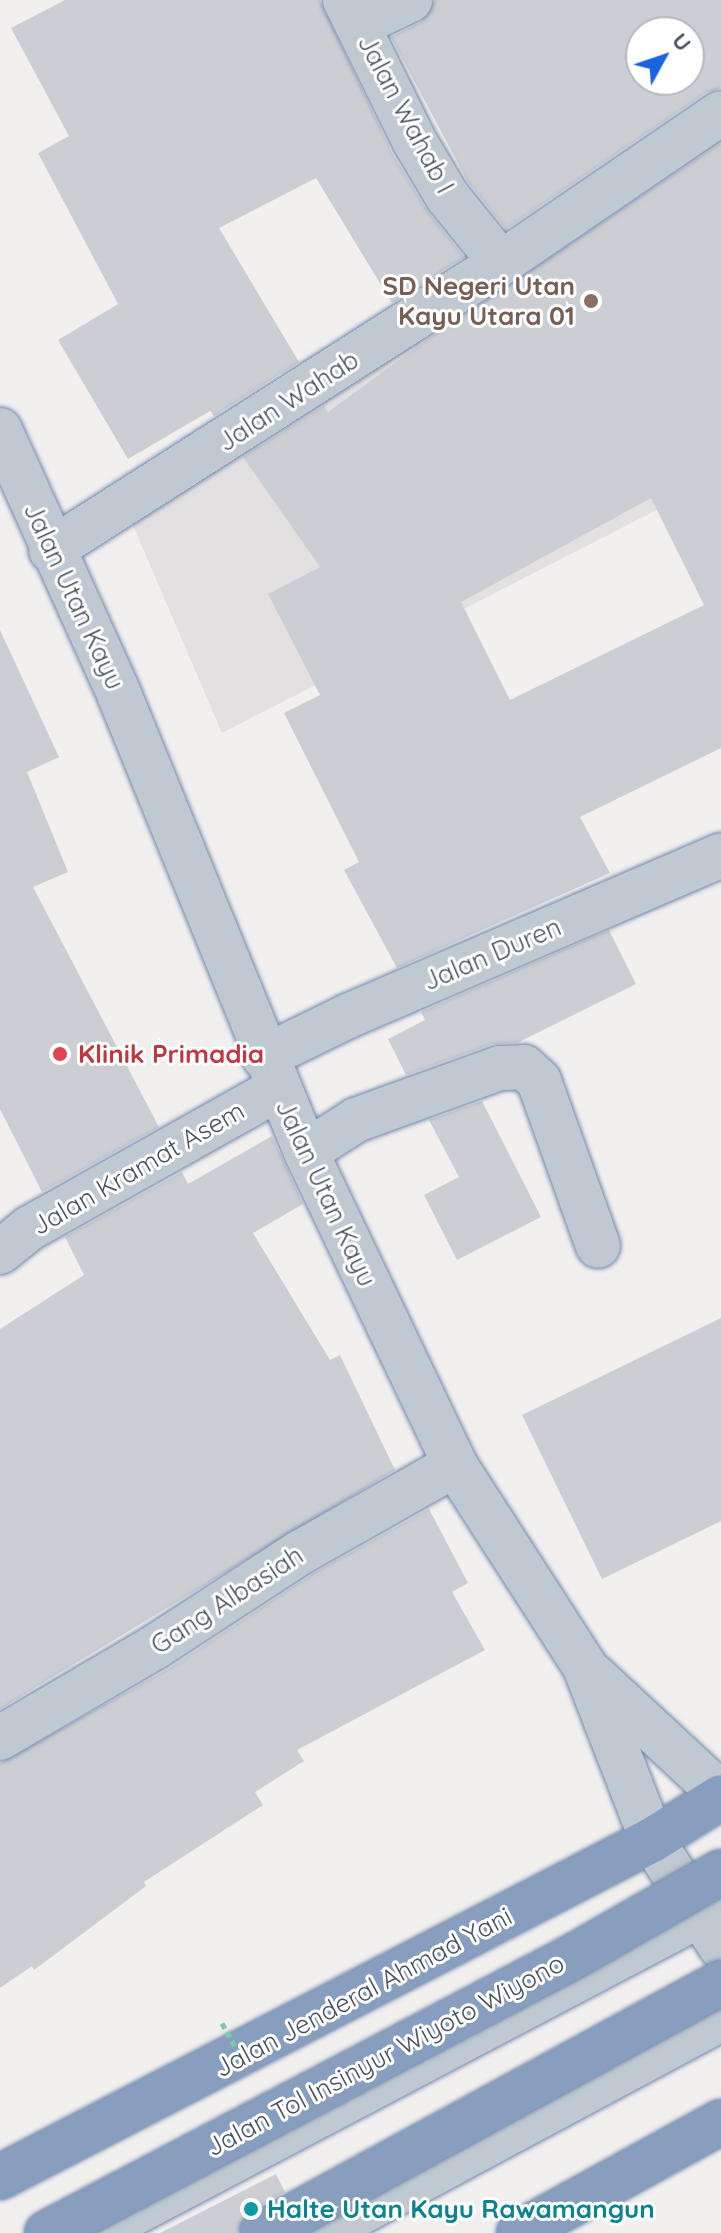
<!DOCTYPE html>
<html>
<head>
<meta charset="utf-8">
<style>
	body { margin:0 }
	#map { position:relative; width:721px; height:2233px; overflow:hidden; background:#f2efef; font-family:Quicksand,sans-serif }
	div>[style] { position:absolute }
	.education>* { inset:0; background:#e3e0e1 }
	.building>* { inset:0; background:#ccced4 }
	.roads { filter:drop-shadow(0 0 2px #7289a9) drop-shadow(0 0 2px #7289a9) }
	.minor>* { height:44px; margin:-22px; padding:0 22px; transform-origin:22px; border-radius:22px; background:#c0c8d1 }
	.highway>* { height:44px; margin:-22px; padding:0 22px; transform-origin:22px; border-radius:22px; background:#879ebe }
	.path-bridge>* { height:5px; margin-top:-2.5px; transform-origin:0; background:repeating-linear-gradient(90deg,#76cda8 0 6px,transparent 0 10px) }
	.bridges { filter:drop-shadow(0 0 2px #7289a9) drop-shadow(0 0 2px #7289a9) }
	.highway-bridge>* { height:44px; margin:-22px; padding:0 22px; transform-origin:22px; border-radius:22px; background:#879ebe }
	.dots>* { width:22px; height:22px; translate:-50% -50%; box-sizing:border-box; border:4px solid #fff; border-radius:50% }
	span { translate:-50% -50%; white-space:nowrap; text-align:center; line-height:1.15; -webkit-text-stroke:6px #fff; paint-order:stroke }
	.street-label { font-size:26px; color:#47515d }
	.education-label { font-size:26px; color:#785e54; font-weight:700 }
	.right { translate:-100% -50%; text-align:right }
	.health-label { font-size:26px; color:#be3a42; font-weight:700 }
	.left { translate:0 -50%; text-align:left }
	.culture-label { font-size:26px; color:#0d838f; font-weight:700 }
	.north { position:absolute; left:625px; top:16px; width:80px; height:80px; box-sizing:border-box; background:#fff; border:2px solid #b5b9be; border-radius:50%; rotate:50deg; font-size:22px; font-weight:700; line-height:32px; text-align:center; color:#47515d }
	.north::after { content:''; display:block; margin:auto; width:28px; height:36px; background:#1a63e1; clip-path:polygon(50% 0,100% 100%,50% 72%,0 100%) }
</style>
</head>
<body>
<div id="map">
	<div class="education">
		<div style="clip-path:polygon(721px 125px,721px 477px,222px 733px,132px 523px)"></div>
	</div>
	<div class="building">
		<div style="clip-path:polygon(65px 0,320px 0,393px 155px,426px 209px,464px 257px,392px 303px,316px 178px,219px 228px,299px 362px,214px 416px,210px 411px,128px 459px,58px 340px,118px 304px,38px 153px,69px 136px,11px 28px)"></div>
		<div style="clip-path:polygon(evenodd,435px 0,721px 0,721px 88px,707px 92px,506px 229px,468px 182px,391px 37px,421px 22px,435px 0,641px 32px,689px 32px,689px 80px,641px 80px,641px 32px)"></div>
		<div style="clip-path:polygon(evenodd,721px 143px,721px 748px,580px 817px,610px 873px,397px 968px,344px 870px,359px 862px,284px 713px,320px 695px,268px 594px,320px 567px,243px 457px,324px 406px,328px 412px,418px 346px,721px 143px,651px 498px,704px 605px,510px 700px,461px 602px,651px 498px)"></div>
		<div style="clip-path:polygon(0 630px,59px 757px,27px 772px,68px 872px,33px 887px,159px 1127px,42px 1192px,0 1109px)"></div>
		<div style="clip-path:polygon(609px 930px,636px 984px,519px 1042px,492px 1044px,406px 1075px,388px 1039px,425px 1020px,421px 1012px)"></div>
		<div style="clip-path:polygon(482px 1101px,541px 1217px,457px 1260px,424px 1195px,459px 1177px,429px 1120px)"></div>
		<div style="clip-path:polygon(272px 1136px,303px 1204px,253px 1233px,330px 1360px,340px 1355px,395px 1470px,0 1709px,0 1329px,84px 1275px,65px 1237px,182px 1172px,188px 1184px)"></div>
		<div style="clip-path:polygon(721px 1318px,721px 1521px,602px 1579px,522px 1415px)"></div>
		<div style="clip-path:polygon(429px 1509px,468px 1583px,452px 1592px,485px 1650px,297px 1750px,304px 1761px,255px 1792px,263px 1805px,144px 1882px,146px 1886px,34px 1970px,32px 1966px,0 1988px,0 1763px,168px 1669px,314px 1573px)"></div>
		<div style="clip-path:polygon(276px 2174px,285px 2192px,249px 2212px,237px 2233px,160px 2233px)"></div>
	</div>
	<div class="roads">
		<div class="minor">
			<div style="left:345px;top:0;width:158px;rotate:63.8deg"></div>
			<div style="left:415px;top:142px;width:63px;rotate:59.3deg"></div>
			<div style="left:447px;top:196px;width:86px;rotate:51.1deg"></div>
			<div style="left:358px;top:25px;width:58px;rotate:-25.7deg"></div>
			<div style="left:0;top:430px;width:290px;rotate:65.7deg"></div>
			<div style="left:119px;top:694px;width:495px;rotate:67.8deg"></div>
			<div style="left:306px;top:1152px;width:347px;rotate:64.5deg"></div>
			<div style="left:455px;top:1465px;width:240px;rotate:57.2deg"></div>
			<div style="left:585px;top:1667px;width:186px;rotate:68.8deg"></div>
			<div style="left:652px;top:1840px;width:127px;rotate:57.2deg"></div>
			<div style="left:51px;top:550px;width:534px;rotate:-32.53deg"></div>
			<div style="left:501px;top:263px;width:266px;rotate:-34.3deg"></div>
			<div style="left:264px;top:1057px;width:93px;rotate:-26deg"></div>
			<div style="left:348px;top:1016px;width:406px;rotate:-23.3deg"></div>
			<div style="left:306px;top:1152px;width:59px;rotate:-32.6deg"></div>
			<div style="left:356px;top:1120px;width:153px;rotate:-19.9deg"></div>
			<div style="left:500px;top:1068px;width:24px;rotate:-2deg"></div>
			<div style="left:524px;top:1067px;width:21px;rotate:43deg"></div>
			<div style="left:539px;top:1081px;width:175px;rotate:70.3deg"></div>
			<div style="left:0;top:1252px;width:38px;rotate:-39deg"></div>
			<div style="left:30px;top:1228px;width:284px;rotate:-29.3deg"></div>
			<div style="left:593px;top:1675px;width:175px;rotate:42.9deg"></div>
			<div style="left:0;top:1738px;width:180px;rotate:-30.4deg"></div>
			<div style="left:155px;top:1647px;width:174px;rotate:-33.1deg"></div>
			<div style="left:301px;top:1552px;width:177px;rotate:-29.5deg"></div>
			<div style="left:96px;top:2233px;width:706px;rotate:-27.76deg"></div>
			<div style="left:322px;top:2233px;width:453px;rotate:-28.2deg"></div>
		</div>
		<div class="highway">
			<div style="left:0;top:2177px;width:734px;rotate:-27.33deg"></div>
			<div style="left:652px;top:1840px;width:81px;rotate:-31.9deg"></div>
			<div style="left:519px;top:2233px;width:230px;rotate:-28.8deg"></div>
		</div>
	</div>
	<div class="path-bridge">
		<div style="left:222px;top:2023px;width:47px;rotate:60.7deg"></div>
	</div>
	<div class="bridges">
		<div class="highway-bridge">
			<div style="left:47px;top:2233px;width:598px;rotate:-27.72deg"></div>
			<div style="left:576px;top:1955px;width:167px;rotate:-29.8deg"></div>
			<div style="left:262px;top:2233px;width:523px;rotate:-28.58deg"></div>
		</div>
	</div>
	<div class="dots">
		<div style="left:591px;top:301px;background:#8d6e63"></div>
		<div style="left:60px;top:1054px;background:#e0444e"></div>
		<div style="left:251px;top:2209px;background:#0f9aa8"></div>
	</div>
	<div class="street-label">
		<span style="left:406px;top:114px;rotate:62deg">Jalan Wahab I</span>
		<span style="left:288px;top:401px;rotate:-33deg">Jalan Wahab</span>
		<span style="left:74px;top:596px;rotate:65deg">Jalan Utan Kayu</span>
		<span style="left:492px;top:954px;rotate:-23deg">Jalan Duren</span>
		<span style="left:138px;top:1168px;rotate:-30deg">Jalan Kramat Asem</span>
		<span style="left:326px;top:1193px;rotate:65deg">Jalan Utan Kayu</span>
		<span style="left:227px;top:1600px;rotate:-33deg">Gang Albasiah</span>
		<span style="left:363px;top:1992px;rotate:-28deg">Jalan Jenderal Ahmad Yani</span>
		<span style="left:385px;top:2055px;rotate:-28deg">Jalan Tol Insinyur Wiyoto Wiyono</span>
	</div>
	<div class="education-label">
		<span class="right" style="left:575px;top:301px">SD Negeri Utan<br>Kayu Utara 01</span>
	</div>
	<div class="health-label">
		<span class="left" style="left:78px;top:1054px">Klinik Primadia</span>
	</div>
	<div class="culture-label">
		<span class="left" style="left:267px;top:2209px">Halte Utan Kayu Rawamangun</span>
	</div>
	<div class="north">U</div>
</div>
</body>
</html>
